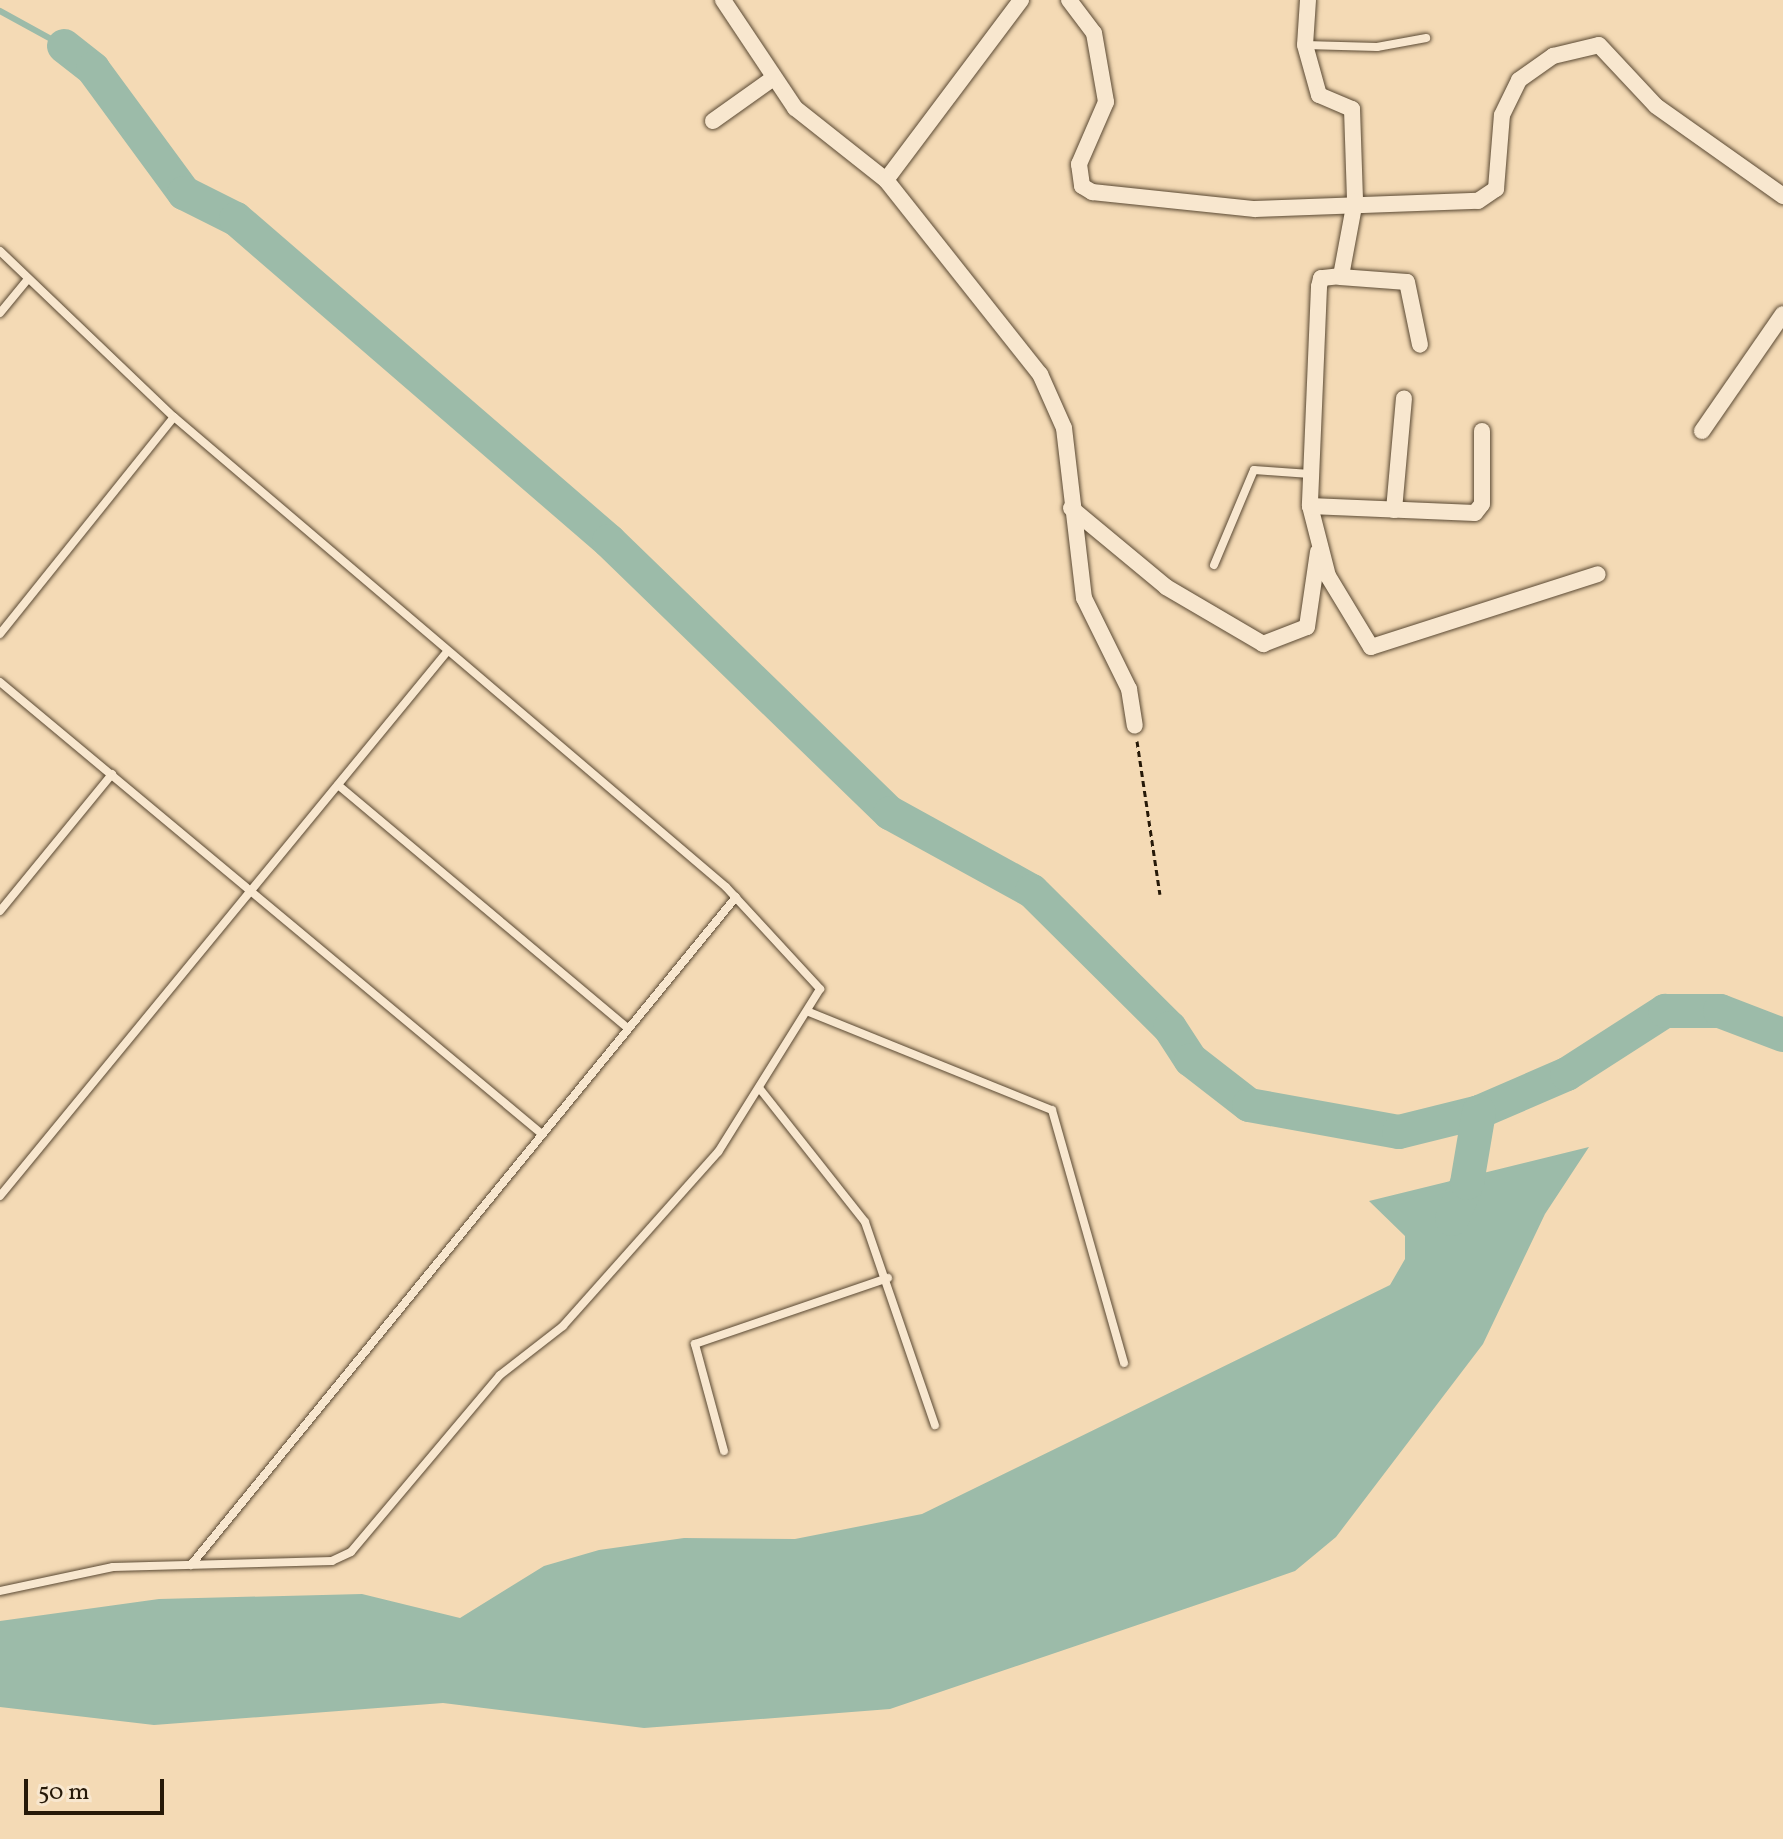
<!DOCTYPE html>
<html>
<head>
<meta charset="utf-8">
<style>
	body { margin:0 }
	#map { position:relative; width:1783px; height:1839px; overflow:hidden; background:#f4dab5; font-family:Vollkorn,serif }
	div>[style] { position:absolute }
	.water>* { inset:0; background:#9cbba9 }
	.stream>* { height:6px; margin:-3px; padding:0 3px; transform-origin:3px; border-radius:3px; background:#9cbba9 }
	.river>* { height:34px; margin:-17px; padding:0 17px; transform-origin:17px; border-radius:17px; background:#9cbba9 }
	.path>* { height:3px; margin-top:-1.5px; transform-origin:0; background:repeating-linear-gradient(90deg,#261908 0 6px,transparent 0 10px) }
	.roads { filter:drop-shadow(0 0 2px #5a4933) drop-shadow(0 0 2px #5a4933) }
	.lane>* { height:8px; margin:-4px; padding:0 4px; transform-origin:4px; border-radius:4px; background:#f8e7cf }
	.street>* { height:16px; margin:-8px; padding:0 8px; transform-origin:8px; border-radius:8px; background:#f8e7cf }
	span { translate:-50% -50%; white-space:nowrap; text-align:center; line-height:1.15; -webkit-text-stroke:6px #f8e7cf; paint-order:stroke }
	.scale { position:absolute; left:24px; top:1779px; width:140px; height:36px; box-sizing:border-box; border:4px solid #261908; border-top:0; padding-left:10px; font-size:24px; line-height:28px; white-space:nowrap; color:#261908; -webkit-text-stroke:6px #f8e7cf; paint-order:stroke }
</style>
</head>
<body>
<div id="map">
	<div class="water">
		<div style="clip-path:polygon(1589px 1147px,1545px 1214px,1483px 1344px,1336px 1537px,1295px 1571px,1264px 1582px,890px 1709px,644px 1728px,443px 1703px,154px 1725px,0 1707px,0 1621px,159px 1599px,362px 1594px,460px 1618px,544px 1566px,599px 1550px,684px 1538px,795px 1539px,922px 1514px,1390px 1285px,1405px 1259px,1405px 1236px,1369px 1201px)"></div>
	</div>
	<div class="stream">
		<div style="left:0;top:11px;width:73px;rotate:28.7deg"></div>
	</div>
	<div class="river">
		<div style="left:64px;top:46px;width:37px;rotate:38deg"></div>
		<div style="left:93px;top:69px;width:154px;rotate:53.7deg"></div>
		<div style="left:184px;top:193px;width:58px;rotate:26.6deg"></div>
		<div style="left:236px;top:219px;width:493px;rotate:40.8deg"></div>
		<div style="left:609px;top:541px;width:391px;rotate:44.1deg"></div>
		<div style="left:890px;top:813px;width:162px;rotate:28.8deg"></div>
		<div style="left:1032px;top:891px;width:194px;rotate:44.8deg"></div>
		<div style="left:1170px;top:1028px;width:38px;rotate:57deg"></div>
		<div style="left:1191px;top:1060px;width:73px;rotate:37.8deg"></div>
		<div style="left:1249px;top:1105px;width:152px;rotate:10.2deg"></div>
		<div style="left:1399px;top:1132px;width:82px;rotate:-14deg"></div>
		<div style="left:1479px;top:1112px;width:96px;rotate:-23.4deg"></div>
		<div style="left:1567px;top:1074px;width:117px;rotate:-32.7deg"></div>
		<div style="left:1665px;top:1011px;width:55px"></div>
		<div style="left:1720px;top:1011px;width:67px;rotate:20.9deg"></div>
		<div style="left:1452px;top:1219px;width:39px;rotate:-67deg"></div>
		<div style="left:1467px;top:1183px;width:72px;rotate:-80.4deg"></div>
	</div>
	<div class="path">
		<div style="left:1137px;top:741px;width:155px;rotate:81.5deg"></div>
	</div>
	<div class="roads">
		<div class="lane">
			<div style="left:1305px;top:45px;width:72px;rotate:1.6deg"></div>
			<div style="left:1377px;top:47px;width:50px;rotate:-10.4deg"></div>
			<div style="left:0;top:251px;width:240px;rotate:43.7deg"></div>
			<div style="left:174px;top:417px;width:725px;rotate:40.41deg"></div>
			<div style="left:726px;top:887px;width:139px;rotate:47.3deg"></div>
			<div style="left:820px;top:989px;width:192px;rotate:122deg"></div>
			<div style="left:718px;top:1152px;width:233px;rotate:131.7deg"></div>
			<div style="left:563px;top:1326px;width:80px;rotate:142.1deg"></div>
			<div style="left:500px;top:1375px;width:231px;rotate:130.1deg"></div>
			<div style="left:351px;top:1552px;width:21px;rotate:155deg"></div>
			<div style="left:332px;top:1561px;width:219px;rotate:178.4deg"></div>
			<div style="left:113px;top:1567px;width:116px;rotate:168deg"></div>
			<div style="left:0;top:313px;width:44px;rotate:-50.5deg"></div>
			<div style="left:1214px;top:565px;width:103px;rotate:-67.2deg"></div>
			<div style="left:1254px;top:470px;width:56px;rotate:4.1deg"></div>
			<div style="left:0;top:634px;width:278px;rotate:-51.3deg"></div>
			<div style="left:0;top:682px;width:706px;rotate:39.83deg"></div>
			<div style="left:338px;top:785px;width:378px;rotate:40deg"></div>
			<div style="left:0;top:911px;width:177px;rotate:-50.7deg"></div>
			<div style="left:809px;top:1012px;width:262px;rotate:22deg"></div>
			<div style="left:1052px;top:1110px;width:263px;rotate:74.1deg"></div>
			<div style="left:760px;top:1089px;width:169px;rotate:51.7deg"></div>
			<div style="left:865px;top:1222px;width:215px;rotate:71deg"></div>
			<div style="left:0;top:1196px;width:703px;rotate:-50.6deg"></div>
			<div style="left:724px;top:1451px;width:111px;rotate:-105.2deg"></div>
			<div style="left:695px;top:1344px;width:204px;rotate:-18.9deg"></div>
			<div style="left:191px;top:1565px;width:862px;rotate:-50.79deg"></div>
		</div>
		<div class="street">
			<div style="left:723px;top:0;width:130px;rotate:56.3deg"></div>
			<div style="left:795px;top:108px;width:116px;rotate:38.4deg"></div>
			<div style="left:886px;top:180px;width:248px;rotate:51.6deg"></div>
			<div style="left:1040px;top:374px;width:59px;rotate:66deg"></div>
			<div style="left:1064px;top:428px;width:171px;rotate:83.3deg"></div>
			<div style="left:1084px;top:598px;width:102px;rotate:63.7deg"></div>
			<div style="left:1129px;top:689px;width:37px;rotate:81deg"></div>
			<div style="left:1069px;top:0;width:41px;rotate:52.9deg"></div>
			<div style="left:1094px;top:33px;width:70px;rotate:80.1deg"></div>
			<div style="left:1106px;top:102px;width:68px;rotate:113.5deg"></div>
			<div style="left:1079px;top:164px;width:22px;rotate:82deg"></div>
			<div style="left:1082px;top:186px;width:12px;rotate:31deg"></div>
			<div style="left:1092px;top:192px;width:164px;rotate:6deg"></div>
			<div style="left:1255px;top:209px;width:223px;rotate:-2.1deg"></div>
			<div style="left:1478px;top:201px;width:22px;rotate:-34deg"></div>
			<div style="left:1496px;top:189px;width:74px;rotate:-85.4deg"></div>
			<div style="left:1502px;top:115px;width:39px;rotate:-64deg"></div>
			<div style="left:1519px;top:80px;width:42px;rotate:-35.2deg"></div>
			<div style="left:1553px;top:56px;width:47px;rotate:-13.4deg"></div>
			<div style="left:1599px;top:45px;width:83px;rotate:46.9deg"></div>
			<div style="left:1656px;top:106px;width:156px;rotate:35.3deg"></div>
			<div style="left:1308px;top:0;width:45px;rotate:93.8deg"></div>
			<div style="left:1305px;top:45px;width:52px;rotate:74.4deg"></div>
			<div style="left:1319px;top:95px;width:36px;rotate:23deg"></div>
			<div style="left:1352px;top:109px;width:92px;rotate:88.1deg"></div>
			<div style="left:1355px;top:201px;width:76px;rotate:100.6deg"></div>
			<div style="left:1341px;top:276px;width:20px;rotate:174deg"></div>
			<div style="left:1321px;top:278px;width:9px;rotate:103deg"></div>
			<div style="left:1319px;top:287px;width:219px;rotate:92.4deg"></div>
			<div style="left:1310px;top:506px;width:72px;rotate:75.6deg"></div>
			<div style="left:1328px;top:576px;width:83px;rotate:58.8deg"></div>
			<div style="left:1371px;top:647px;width:238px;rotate:-17.8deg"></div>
			<div style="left:713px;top:121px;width:72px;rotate:-35.4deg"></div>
			<div style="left:886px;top:180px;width:225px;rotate:-53.1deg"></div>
			<div style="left:1340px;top:277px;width:67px;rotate:4.3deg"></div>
			<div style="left:1407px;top:282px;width:64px;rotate:78.3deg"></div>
			<div style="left:1702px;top:431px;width:142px;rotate:-55.3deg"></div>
			<div style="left:1310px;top:506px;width:165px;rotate:2.4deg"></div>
			<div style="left:1475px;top:513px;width:11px;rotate:-52deg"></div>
			<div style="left:1482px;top:504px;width:73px;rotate:-90deg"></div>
			<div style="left:1071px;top:508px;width:124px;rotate:39.7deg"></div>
			<div style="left:1166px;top:587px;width:113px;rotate:30.4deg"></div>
			<div style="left:1263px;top:644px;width:47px;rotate:-21.1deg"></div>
			<div style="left:1307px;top:627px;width:76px;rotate:-81.7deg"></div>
			<div style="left:1394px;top:510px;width:112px;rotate:-84.9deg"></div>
		</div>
	</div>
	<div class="scale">50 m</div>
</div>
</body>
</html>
